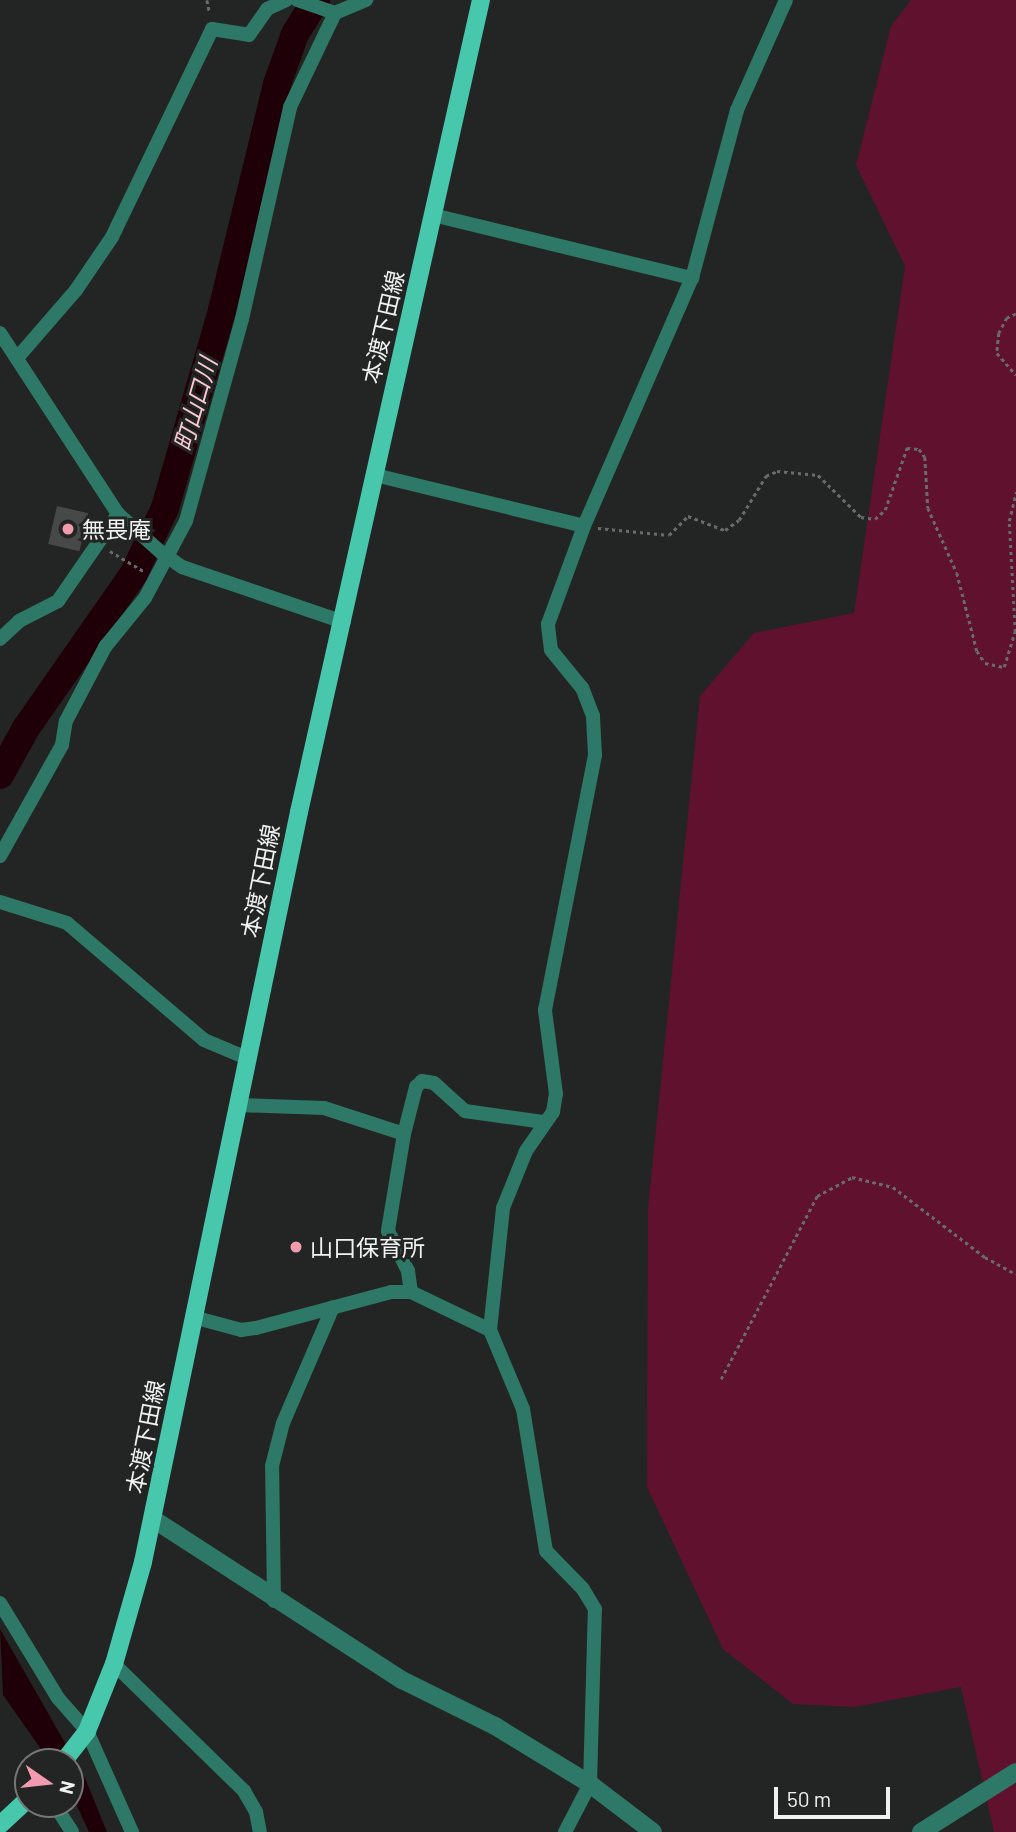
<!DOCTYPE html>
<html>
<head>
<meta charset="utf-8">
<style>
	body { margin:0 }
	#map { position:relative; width:1016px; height:1832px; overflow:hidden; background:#222524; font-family:Barlow,"Noto Sans JP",sans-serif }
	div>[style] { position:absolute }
	.green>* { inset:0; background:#5f112d }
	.water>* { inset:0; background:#200008 }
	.river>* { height:28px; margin:-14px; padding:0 14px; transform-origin:14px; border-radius:14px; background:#200008 }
	.building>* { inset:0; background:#464948; transform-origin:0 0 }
	.path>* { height:2.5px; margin-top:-1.25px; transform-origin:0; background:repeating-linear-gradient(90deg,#686b6a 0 3.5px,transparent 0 7px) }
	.minor>* { height:14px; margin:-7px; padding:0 7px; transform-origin:7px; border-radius:7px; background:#2d7867 }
	.tertiary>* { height:18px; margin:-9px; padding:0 9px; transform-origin:9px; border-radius:9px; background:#2d7867 }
	.primary>* { height:18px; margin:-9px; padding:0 9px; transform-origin:9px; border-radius:9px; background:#47c7ac }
	.dots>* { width:19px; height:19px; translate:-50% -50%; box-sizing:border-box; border:4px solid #222524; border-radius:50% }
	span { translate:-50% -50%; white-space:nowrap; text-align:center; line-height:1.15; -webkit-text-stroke:6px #222524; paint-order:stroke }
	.street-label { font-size:23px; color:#f0f2f1 }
	.poi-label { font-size:23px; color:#f0f2f1 }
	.left { translate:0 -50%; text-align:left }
	.water-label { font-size:24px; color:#fbc9d3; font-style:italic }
	.north { position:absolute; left:14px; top:1748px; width:70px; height:70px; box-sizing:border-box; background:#222524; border:2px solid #747776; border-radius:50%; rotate:104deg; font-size:19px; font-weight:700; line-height:28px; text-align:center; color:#f0f2f1 }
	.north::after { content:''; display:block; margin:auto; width:24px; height:32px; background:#f29aae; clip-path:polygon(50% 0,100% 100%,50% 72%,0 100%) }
	.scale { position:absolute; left:774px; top:1787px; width:116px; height:32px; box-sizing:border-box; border:4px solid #f0f2f1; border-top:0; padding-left:9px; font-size:21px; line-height:24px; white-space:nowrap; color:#f0f2f1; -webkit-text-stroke:5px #222524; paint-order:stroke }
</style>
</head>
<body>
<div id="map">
	<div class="green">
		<div style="clip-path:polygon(911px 0,1016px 0,1016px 1832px,994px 1832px,961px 1687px,854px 1707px,793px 1704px,723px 1649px,647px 1487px,648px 1208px,700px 696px,754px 633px,854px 613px,905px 266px,856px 165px,891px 26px)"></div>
	</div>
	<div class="water">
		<div style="clip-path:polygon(0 1629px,85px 1778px,107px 1832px,89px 1832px,70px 1791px,70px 1762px,50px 1762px,3px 1695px)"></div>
	</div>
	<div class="river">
		<div style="left:0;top:775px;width:54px;rotate:-61deg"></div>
		<div style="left:26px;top:728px;width:189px;rotate:-55.1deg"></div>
		<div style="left:134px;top:573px;width:72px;rotate:-64.5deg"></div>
		<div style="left:165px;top:508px;width:206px;rotate:-73.9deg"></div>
		<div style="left:222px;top:310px;width:233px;rotate:-76.3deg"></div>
		<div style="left:277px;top:84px;width:53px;rotate:-70.2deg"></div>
		<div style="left:295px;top:34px;width:40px;rotate:-58deg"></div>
	</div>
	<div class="building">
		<div style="left:57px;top:506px;width:32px;height:39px;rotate:13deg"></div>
	</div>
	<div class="path">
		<div style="left:207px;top:0;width:14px;rotate:78deg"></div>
		<div style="left:1016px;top:314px;width:10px;rotate:156deg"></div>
		<div style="left:1007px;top:318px;width:17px;rotate:118deg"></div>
		<div style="left:999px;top:333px;width:20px;rotate:96deg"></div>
		<div style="left:997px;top:353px;width:29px;rotate:49deg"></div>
		<div style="left:598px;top:528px;width:71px;rotate:5.6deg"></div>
		<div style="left:669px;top:535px;width:27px;rotate:-45deg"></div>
		<div style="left:688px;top:516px;width:40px;rotate:21deg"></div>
		<div style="left:725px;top:530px;width:17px;rotate:-36deg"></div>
		<div style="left:739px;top:520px;width:52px;rotate:-58.5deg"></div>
		<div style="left:766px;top:476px;width:12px;rotate:-24deg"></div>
		<div style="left:777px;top:471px;width:41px;rotate:5.6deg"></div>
		<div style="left:818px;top:475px;width:60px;rotate:44.3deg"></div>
		<div style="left:861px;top:517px;width:14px;rotate:8deg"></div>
		<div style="left:875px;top:519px;width:13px;rotate:-42deg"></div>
		<div style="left:885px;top:510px;width:66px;rotate:-70.5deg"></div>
		<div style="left:907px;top:448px;width:12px;rotate:5deg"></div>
		<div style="left:919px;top:449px;width:10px;rotate:53deg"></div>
		<div style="left:925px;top:457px;width:51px;rotate:86.6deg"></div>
		<div style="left:928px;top:508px;width:71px;rotate:66deg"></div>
		<div style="left:957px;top:573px;width:81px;rotate:75.6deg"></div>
		<div style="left:977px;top:651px;width:14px;rotate:56deg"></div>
		<div style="left:985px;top:663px;width:19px;rotate:12deg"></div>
		<div style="left:1004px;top:667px;width:37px;rotate:-73deg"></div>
		<div style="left:1015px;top:632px;width:111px;rotate:-93.1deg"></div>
		<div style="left:1009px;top:521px;width:30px;rotate:-76deg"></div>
		<div style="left:110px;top:551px;width:39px;rotate:31deg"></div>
		<div style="left:721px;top:1379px;width:207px;rotate:-62.3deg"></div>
		<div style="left:817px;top:1196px;width:40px;rotate:-28deg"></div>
		<div style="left:852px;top:1177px;width:42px;rotate:13.7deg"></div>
		<div style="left:893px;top:1187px;width:116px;rotate:37.3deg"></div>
		<div style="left:985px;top:1257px;width:35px;rotate:29deg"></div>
	</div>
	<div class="minor">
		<div style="left:297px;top:0;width:40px;rotate:18.9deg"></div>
		<div style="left:335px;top:13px;width:34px;rotate:-23deg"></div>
		<div style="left:433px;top:215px;width:267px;rotate:13.7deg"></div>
		<div style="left:0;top:333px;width:216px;rotate:56.9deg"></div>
		<div style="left:118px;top:514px;width:59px;rotate:41.6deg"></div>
		<div style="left:162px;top:553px;width:24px;rotate:35deg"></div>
		<div style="left:182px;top:567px;width:171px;rotate:18.8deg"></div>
		<div style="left:18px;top:357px;width:89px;rotate:-49.1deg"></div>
		<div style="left:76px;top:290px;width:64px;rotate:-55.8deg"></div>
		<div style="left:112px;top:237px;width:231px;rotate:-64.3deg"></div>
		<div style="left:212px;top:29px;width:37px;rotate:9deg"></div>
		<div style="left:249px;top:35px;width:32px;rotate:-55deg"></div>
		<div style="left:267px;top:9px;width:21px;rotate:-25deg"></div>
		<div style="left:375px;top:475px;width:215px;rotate:13.7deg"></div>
		<div style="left:0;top:639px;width:26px;rotate:-43deg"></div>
		<div style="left:19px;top:621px;width:44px;rotate:-27.1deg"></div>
		<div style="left:58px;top:601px;width:106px;rotate:-55.4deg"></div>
		<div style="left:0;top:856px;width:127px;rotate:-60.8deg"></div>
		<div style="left:62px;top:745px;width:24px;rotate:-81deg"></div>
		<div style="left:66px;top:721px;width:84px;rotate:-62.2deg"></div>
		<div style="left:105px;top:647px;width:63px;rotate:-50.8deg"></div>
		<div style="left:145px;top:598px;width:87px;rotate:-62deg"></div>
		<div style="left:186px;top:521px;width:210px;rotate:-74.5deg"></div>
		<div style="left:242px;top:319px;width:217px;rotate:-77.2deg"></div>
		<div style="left:290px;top:107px;width:104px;rotate:-64.4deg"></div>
		<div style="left:0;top:902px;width:70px;rotate:17.4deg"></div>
		<div style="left:67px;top:923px;width:180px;rotate:40.5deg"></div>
		<div style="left:204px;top:1040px;width:49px;rotate:22.9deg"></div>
		<div style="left:238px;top:1105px;width:86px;rotate:2deg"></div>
		<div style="left:324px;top:1108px;width:84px;rotate:18deg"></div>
		<div style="left:404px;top:1134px;width:49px;rotate:-75.7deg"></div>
		<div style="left:416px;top:1087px;width:8px;rotate:-45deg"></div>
		<div style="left:422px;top:1081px;width:12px;rotate:9deg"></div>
		<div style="left:434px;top:1083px;width:42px;rotate:42.1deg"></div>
		<div style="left:465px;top:1111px;width:79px;rotate:8deg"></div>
		<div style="left:404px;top:1134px;width:98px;rotate:99.4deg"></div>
		<div style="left:388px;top:1231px;width:45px;rotate:63.4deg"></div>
		<div style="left:408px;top:1271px;width:21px;rotate:82deg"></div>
		<div style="left:193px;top:1317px;width:50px;rotate:15.2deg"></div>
		<div style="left:241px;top:1330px;width:15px;rotate:-8deg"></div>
		<div style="left:256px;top:1328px;width:140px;rotate:-14.9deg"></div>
		<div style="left:391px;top:1292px;width:20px"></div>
		<div style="left:411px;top:1292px;width:88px;rotate:25.7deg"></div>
		<div style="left:274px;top:1601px;width:135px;rotate:-90.8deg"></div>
		<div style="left:272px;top:1466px;width:44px;rotate:-75.7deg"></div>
		<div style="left:283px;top:1423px;width:126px;rotate:-66.7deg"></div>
		<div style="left:0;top:1603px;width:111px;rotate:58.6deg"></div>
		<div style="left:58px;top:1698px;width:44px;rotate:48.7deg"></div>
		<div style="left:87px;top:1731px;width:111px;rotate:66deg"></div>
		<div style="left:114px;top:1664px;width:182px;rotate:44.3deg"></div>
		<div style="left:244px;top:1791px;width:24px;rotate:60deg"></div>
		<div style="left:256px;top:1812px;width:20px;rotate:79deg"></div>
		<div style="left:54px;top:1804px;width:33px;rotate:57deg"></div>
		<div style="left:565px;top:1832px;width:54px;rotate:-62.5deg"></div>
		<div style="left:590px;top:1784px;width:175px;rotate:-88.4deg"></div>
		<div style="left:595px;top:1609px;width:23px;rotate:-121deg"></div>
		<div style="left:583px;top:1589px;width:53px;rotate:-134.2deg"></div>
		<div style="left:546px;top:1551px;width:144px;rotate:-99.2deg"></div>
		<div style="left:523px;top:1409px;width:86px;rotate:-112.7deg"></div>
		<div style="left:490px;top:1330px;width:123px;rotate:-83.9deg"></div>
		<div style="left:503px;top:1208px;width:61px;rotate:-68deg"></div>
		<div style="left:526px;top:1151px;width:47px;rotate:-55.3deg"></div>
		<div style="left:553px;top:1112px;width:18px;rotate:-81deg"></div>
		<div style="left:556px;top:1094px;width:85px;rotate:-97.5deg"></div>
		<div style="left:545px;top:1010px;width:260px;rotate:-78.9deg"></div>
		<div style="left:595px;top:755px;width:39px;rotate:-93deg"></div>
		<div style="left:593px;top:716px;width:30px;rotate:-111deg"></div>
		<div style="left:582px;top:688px;width:49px;rotate:-129.2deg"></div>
		<div style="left:551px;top:650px;width:26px;rotate:-97deg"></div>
		<div style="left:548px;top:624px;width:104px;rotate:-69.8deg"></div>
		<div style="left:584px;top:526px;width:270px;rotate:-66.5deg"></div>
		<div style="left:692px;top:278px;width:174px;rotate:-75deg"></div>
		<div style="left:737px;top:110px;width:120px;rotate:-66deg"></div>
	</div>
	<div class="tertiary">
		<div style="left:153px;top:1519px;width:297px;rotate:32.9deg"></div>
		<div style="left:402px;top:1680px;width:104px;rotate:26.3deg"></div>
		<div style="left:495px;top:1726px;width:111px;rotate:31.4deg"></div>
		<div style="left:590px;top:1784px;width:79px;rotate:37.3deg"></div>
		<div style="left:921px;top:1832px;width:112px;rotate:-32.3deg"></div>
	</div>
	<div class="primary">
		<div style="left:63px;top:1762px;width:39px;rotate:-52deg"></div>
		<div style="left:87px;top:1731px;width:72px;rotate:-68.1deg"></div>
		<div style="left:114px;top:1664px;width:106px;rotate:-74.1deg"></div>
		<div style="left:143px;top:1562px;width:766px;rotate:-78.25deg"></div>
		<div style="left:299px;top:812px;width:832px;rotate:-77.37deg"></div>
		<div style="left:0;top:1825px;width:38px;rotate:-43deg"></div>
	</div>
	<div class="dots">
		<div style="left:68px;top:529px;background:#f29aae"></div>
		<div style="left:296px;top:1247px;background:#f29aae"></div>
	</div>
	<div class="street-label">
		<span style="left:383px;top:327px;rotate:-77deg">本渡下田線</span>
		<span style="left:260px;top:881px;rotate:-79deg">本渡下田線</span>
		<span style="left:145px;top:1437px;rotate:-79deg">本渡下田線</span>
	</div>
	<div class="poi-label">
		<span class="left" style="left:82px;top:529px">無畏庵</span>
		<span class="left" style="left:310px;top:1247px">山口保育所</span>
	</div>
	<div class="water-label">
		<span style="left:195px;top:404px;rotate:-74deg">町山口川</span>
	</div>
	<div class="north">N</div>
	<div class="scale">50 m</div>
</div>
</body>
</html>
